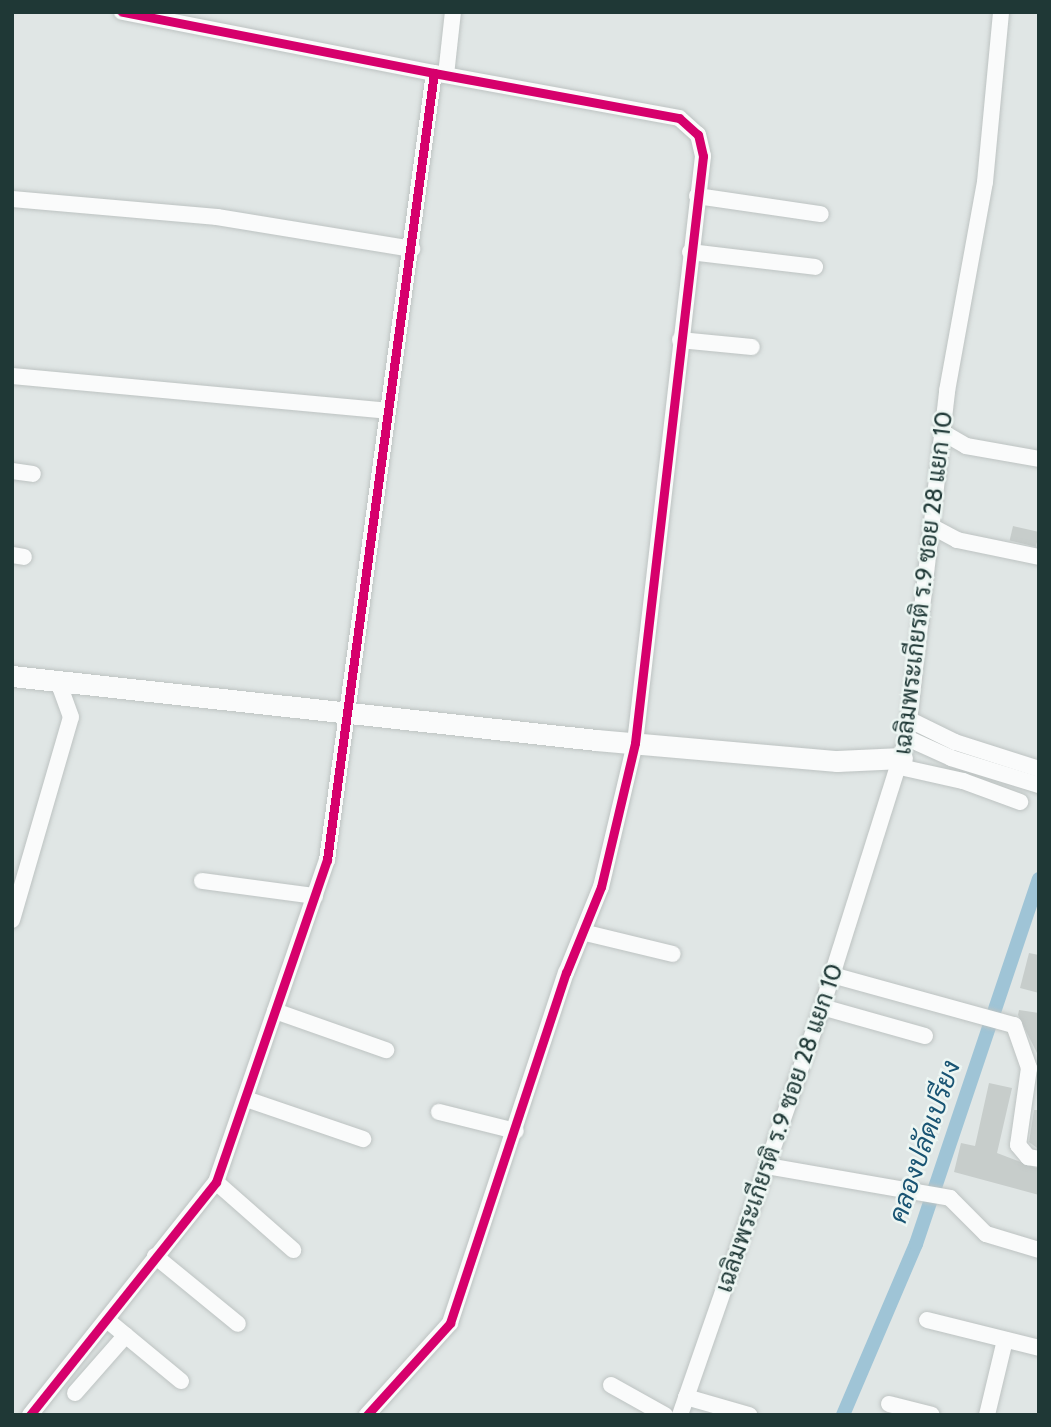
<!DOCTYPE html>
<html>
<head>
<meta charset="utf-8">
<style>
	body { margin:0 }
	#map { position:relative; width:1051px; height:1427px; overflow:hidden; background:#e0e6e5; font-family:Cabin,Sarabun,sans-serif }
	div>[style] { position:absolute }
	.canal>* { height:14px; margin:-7px; padding:0 7px; transform-origin:7px; border-radius:7px; background:#9fc4d6 }
	.building>* { inset:0; background:#c7cdcb; transform-origin:0 0 }
	.roads { filter:drop-shadow(0 0 2px #bdc3c2) drop-shadow(0 0 2px #bdc3c2) }
	.minor>* { height:16px; margin:-8px; padding:0 8px; transform-origin:8px; border-radius:8px; background:#fafbfb }
	.tertiary>* { height:21px; margin:-10.5px; padding:0 10.5px; transform-origin:10.5px; border-radius:10.5px; background:#fafbfb }
	.cycleway>* { height:9px; margin:-4.5px; padding:0 4.5px; transform-origin:4.5px; border-radius:4.5px; background:#d6006c }
	span { translate:-50% -50%; white-space:nowrap; text-align:center; line-height:1.15; -webkit-text-stroke:5px #edf6f3; paint-order:stroke }
	.street-label { font-size:24px; color:#1f3836 }
	.water-label { font-size:26px; color:#195473; font-style:italic }
	.frame { position:absolute; inset:0; border:14px solid #1f3836; pointer-events:none }
</style>
</head>
<body>
<div id="map">
	<div class="canal">
		<div style="left:843px;top:1415px;width:186px;rotate:-66.9deg"></div>
		<div style="left:916px;top:1244px;width:385px;rotate:-71.4deg"></div>
	</div>
	<div class="building">
		<div style="left:1013px;top:526px;width:27px;height:15px;rotate:13deg"></div>
		<div style="clip-path:polygon(1029px 953px,1039px 955px,1039px 993px,1020px 988px)"></div>
		<div style="clip-path:polygon(1019px 1010px,1039px 1013px,1039px 1057px,1018px 1015px)"></div>
		<div style="clip-path:polygon(989px 1083px,1012px 1088px,997px 1153px,1039px 1169px,1039px 1195px,954px 1172px,961px 1143px,975px 1146px)"></div>
		<div style="clip-path:polygon(1034px 1110px,1039px 1110px,1037px 1148px,1029px 1142px)"></div>
	</div>
	<div class="roads">
		<div class="minor">
			<div style="left:446px;top:75px;width:63px;rotate:-83.7deg"></div>
			<div style="left:697px;top:196px;width:125px;rotate:8.3deg"></div>
			<div style="left:12px;top:199px;width:206px;rotate:5deg"></div>
			<div style="left:217px;top:217px;width:198px;rotate:9.3deg"></div>
			<div style="left:690px;top:252px;width:126px;rotate:6.8deg"></div>
			<div style="left:680px;top:340px;width:72px;rotate:5.6deg"></div>
			<div style="left:12px;top:376px;width:377px;rotate:5.3deg"></div>
			<div style="left:942px;top:432px;width:28px;rotate:30deg"></div>
			<div style="left:966px;top:446px;width:74px;rotate:10.1deg"></div>
			<div style="left:12px;top:471px;width:21px;rotate:8deg"></div>
			<div style="left:931px;top:526px;width:30px;rotate:28deg"></div>
			<div style="left:957px;top:540px;width:84px;rotate:11.7deg"></div>
			<div style="left:12px;top:555px;width:12px;rotate:9deg"></div>
			<div style="left:910px;top:720px;width:50px;rotate:26.1deg"></div>
			<div style="left:955px;top:742px;width:88px;rotate:17.8deg"></div>
			<div style="left:907px;top:738px;width:48px;rotate:24.4deg"></div>
			<div style="left:951px;top:758px;width:92px;rotate:17.1deg"></div>
			<div style="left:900px;top:767px;width:65px;rotate:12.5deg"></div>
			<div style="left:963px;top:781px;width:61px;rotate:20.2deg"></div>
			<div style="left:202px;top:881px;width:114px;rotate:7.6deg"></div>
			<div style="left:12px;top:920px;width:211px;rotate:-73.8deg"></div>
			<div style="left:71px;top:717px;width:37px;rotate:-110deg"></div>
			<div style="left:586px;top:933px;width:89px;rotate:13.6deg"></div>
			<div style="left:832px;top:975px;width:189px;rotate:15.4deg"></div>
			<div style="left:1014px;top:1025px;width:46px;rotate:70.8deg"></div>
			<div style="left:1029px;top:1068px;width:78px;rotate:98.1deg"></div>
			<div style="left:1018px;top:1145px;width:16px;rotate:50deg"></div>
			<div style="left:1028px;top:1157px;width:11px;rotate:10deg"></div>
			<div style="left:822px;top:1007px;width:107px;rotate:15.7deg"></div>
			<div style="left:275px;top:1011px;width:118px;rotate:19.4deg"></div>
			<div style="left:246px;top:1099px;width:124px;rotate:18.9deg"></div>
			<div style="left:439px;top:1112px;width:79px;rotate:13.9deg"></div>
			<div style="left:767px;top:1166px;width:186px;rotate:9.9deg"></div>
			<div style="left:950px;top:1198px;width:51px;rotate:45deg"></div>
			<div style="left:986px;top:1234px;width:55px;rotate:16.8deg"></div>
			<div style="left:216px;top:1182px;width:103px;rotate:41.4deg"></div>
			<div style="left:155px;top:1256px;width:107px;rotate:39.3deg"></div>
			<div style="left:107px;top:1320px;width:96px;rotate:39.5deg"></div>
			<div style="left:927px;top:1320px;width:115px;rotate:14deg"></div>
			<div style="left:611px;top:1385px;width:62px;rotate:29.1deg"></div>
			<div style="left:75px;top:1393px;width:77px;rotate:-48.7deg"></div>
			<div style="left:686px;top:1397px;width:66px;rotate:15.9deg"></div>
			<div style="left:889px;top:1404px;width:44px;rotate:14.3deg"></div>
			<div style="left:30px;top:1415px;width:298px;rotate:-51.4deg"></div>
			<div style="left:216px;top:1182px;width:341px;rotate:-71deg"></div>
			<div style="left:327px;top:860px;width:794px;rotate:-82.26deg"></div>
			<div style="left:434px;top:73px;width:318px;rotate:-168.9deg"></div>
			<div style="left:367px;top:1415px;width:124px;rotate:-47.9deg"></div>
			<div style="left:450px;top:1323px;width:369px;rotate:-71.7deg"></div>
			<div style="left:566px;top:973px;width:93px;rotate:-67.9deg"></div>
			<div style="left:601px;top:887px;width:148px;rotate:-76.7deg"></div>
			<div style="left:635px;top:743px;width:591px;rotate:-83.39deg"></div>
			<div style="left:703px;top:156px;width:22px;rotate:-103deg"></div>
			<div style="left:698px;top:135px;width:25px;rotate:-138deg"></div>
			<div style="left:679px;top:118px;width:249px;rotate:-169.6deg"></div>
			<div style="left:680px;top:1415px;width:432px;rotate:-70.8deg"></div>
			<div style="left:822px;top:1007px;width:282px;rotate:-72.5deg"></div>
			<div style="left:907px;top:738px;width:349px;rotate:-83.4deg"></div>
			<div style="left:947px;top:391px;width:212px;rotate:-79.7deg"></div>
			<div style="left:985px;top:182px;width:171px;rotate:-84.6deg"></div>
			<div style="left:987px;top:1415px;width:77px;rotate:-76.5deg"></div>
		</div>
		<div class="tertiary">
			<div style="left:12px;top:676px;width:587px;rotate:6.25deg"></div>
			<div style="left:596px;top:740px;width:242px;rotate:5deg"></div>
			<div style="left:837px;top:761px;width:65px;rotate:-2.6deg"></div>
		</div>
	</div>
	<div class="cycleway">
		<div style="left:30px;top:1415px;width:298px;rotate:-51.4deg"></div>
		<div style="left:216px;top:1182px;width:341px;rotate:-71deg"></div>
		<div style="left:327px;top:860px;width:794px;rotate:-82.26deg"></div>
		<div style="left:434px;top:73px;width:318px;rotate:-168.9deg"></div>
		<div style="left:367px;top:1415px;width:124px;rotate:-47.9deg"></div>
		<div style="left:450px;top:1323px;width:369px;rotate:-71.7deg"></div>
		<div style="left:566px;top:973px;width:93px;rotate:-67.9deg"></div>
		<div style="left:601px;top:887px;width:148px;rotate:-76.7deg"></div>
		<div style="left:635px;top:743px;width:591px;rotate:-83.39deg"></div>
		<div style="left:703px;top:156px;width:22px;rotate:-103deg"></div>
		<div style="left:698px;top:135px;width:25px;rotate:-138deg"></div>
		<div style="left:679px;top:118px;width:249px;rotate:-169.6deg"></div>
	</div>
	<div class="street-label">
		<span style="left:923px;top:583px;rotate:-83deg">เฉลิมพระเกียรติ ร.9 ซอย 28 แยก 10</span>
		<span style="left:779px;top:1128px;rotate:-71deg">เฉลิมพระเกียรติ ร.9 ซอย 28 แยก 10</span>
	</div>
	<div class="water-label">
		<span style="left:925px;top:1142px;rotate:-71deg">คลองปลัดเปรียง</span>
	</div>
	<div class="frame"></div>
</div>
</body>
</html>
